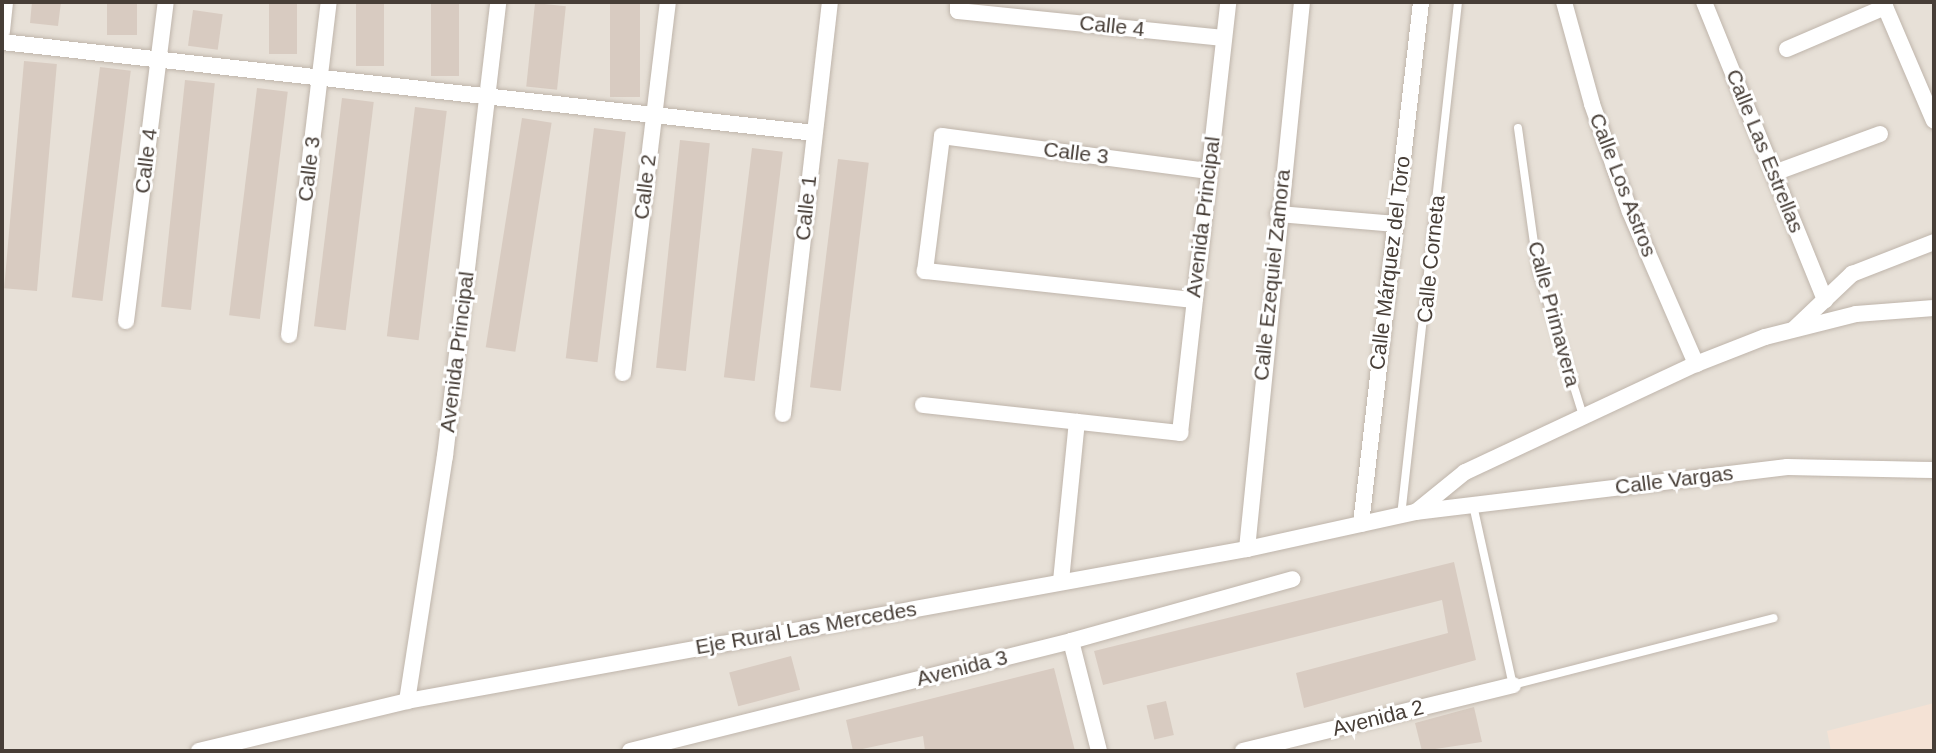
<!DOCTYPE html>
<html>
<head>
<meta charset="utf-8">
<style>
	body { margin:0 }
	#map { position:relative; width:1936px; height:753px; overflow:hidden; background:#f4efe9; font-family:Arial,sans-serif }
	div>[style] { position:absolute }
	.residential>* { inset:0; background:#e7e0d7; transform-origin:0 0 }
	.commercial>* { inset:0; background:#f4e2d5 }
	.building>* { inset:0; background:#d8cbc1; transform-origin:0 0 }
	.roads { filter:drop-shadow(0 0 2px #bfb5ab) drop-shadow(0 0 2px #bfb5ab) }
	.service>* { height:8px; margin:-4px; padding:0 4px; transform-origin:4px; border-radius:4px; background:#fff }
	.minor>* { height:16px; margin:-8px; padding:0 8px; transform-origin:8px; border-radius:8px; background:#fff }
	span { translate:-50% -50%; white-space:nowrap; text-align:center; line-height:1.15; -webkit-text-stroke:6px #fff; paint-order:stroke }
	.street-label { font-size:21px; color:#473e37 }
	.frame { position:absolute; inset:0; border:4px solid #473e37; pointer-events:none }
</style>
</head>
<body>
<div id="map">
	<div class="residential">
		<div style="left:2px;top:2px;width:1932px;height:749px"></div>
	</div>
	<div class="commercial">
		<div style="clip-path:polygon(1934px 703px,1934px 751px,1831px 751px,1827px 731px)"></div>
	</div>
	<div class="building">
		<div style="clip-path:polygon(32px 2px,61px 2px,58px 26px,30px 23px)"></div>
		<div style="left:107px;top:2px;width:30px;height:33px"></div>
		<div style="left:269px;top:2px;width:28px;height:52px"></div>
		<div style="left:356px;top:2px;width:28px;height:64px"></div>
		<div style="left:431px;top:2px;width:28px;height:74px"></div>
		<div style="left:610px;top:2px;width:30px;height:95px"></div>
		<div style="left:535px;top:3px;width:31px;height:84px;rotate:6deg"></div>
		<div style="left:193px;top:10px;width:30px;height:36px;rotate:8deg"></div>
		<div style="left:24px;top:61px;width:33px;height:228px;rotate:5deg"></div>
		<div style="left:100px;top:67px;width:31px;height:232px;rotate:7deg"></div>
		<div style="left:185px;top:80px;width:30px;height:228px;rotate:6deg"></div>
		<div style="left:257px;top:88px;width:31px;height:229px;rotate:7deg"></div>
		<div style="left:342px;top:98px;width:32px;height:230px;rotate:7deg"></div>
		<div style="left:415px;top:107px;width:32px;height:231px;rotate:7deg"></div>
		<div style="left:522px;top:118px;width:30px;height:232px;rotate:9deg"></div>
		<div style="left:594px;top:128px;width:32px;height:232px;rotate:7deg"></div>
		<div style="left:680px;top:140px;width:30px;height:229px;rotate:6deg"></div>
		<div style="left:752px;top:148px;width:31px;height:231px;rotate:7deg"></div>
		<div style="left:838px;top:159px;width:31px;height:230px;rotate:7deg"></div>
		<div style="clip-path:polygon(1454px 562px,1476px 660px,1304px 708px,1296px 673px,1448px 633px,1442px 600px,1103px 685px,1094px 651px)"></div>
		<div style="left:791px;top:656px;width:35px;height:64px;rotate:75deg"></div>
		<div style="clip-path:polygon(1054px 668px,1075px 751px,925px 751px,923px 736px,853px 751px,846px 720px)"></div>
		<div style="left:1166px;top:701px;width:35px;height:20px;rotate:77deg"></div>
		<div style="clip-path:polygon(1474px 707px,1482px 742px,1422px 751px,1415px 723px)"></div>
	</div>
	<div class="roads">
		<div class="service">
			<div style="left:1518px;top:128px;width:145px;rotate:82.1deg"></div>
			<div style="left:1538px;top:272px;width:151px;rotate:72.6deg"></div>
			<div style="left:1473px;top:505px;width:184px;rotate:77.5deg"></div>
			<div style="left:1513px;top:685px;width:269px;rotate:-14.4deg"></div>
			<div style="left:1401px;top:516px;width:517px;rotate:-83.67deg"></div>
		</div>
		<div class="minor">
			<div style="left:958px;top:2px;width:9px;rotate:90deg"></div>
			<div style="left:958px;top:11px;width:267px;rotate:5.8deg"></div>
			<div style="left:1564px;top:2px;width:106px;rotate:74.6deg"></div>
			<div style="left:1592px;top:104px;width:114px;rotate:70.6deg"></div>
			<div style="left:1630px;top:212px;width:166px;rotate:66.5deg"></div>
			<div style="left:1704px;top:2px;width:322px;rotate:67.9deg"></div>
			<div style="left:1883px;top:2px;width:129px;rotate:66.8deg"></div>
			<div style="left:2px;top:31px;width:29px;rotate:-84deg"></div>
			<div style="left:2px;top:42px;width:817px;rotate:6.39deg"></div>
			<div style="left:1787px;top:49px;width:107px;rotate:-23.2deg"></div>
			<div style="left:1774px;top:173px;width:113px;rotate:-20.2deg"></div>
			<div style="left:1278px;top:214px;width:116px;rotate:4.9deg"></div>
			<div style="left:1193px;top:300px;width:270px;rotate:-173.8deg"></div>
			<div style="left:925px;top:271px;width:136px;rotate:-82.8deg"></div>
			<div style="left:942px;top:136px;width:269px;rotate:7.5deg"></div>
			<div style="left:126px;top:321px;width:321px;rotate:-82.9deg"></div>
			<div style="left:1795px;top:328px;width:79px;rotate:-43.5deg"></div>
			<div style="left:1852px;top:274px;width:88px;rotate:-21.3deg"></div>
			<div style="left:289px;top:335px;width:335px;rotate:-83.2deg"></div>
			<div style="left:623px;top:373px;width:374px;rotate:-83.1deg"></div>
			<div style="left:923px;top:405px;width:259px;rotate:6.2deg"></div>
			<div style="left:1180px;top:433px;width:434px;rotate:-83.6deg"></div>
			<div style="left:783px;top:414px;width:415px;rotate:-83.5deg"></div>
			<div style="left:1417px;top:511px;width:62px;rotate:-39.1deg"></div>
			<div style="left:1465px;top:472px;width:255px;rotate:-25.1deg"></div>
			<div style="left:1696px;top:364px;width:74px;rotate:-21.4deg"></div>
			<div style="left:1765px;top:337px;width:94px;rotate:-14.2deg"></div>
			<div style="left:1856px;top:314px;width:78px;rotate:-4.4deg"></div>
			<div style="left:1361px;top:524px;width:525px;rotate:-83.44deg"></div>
			<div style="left:1247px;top:549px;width:550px;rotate:-84.26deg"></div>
			<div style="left:1061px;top:581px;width:160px;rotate:-84.3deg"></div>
			<div style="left:1071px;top:641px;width:114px;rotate:75.7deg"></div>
			<div style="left:407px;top:701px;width:248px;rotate:-81.2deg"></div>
			<div style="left:445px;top:456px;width:457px;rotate:-83.3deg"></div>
			<div style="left:199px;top:751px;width:214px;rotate:-13.5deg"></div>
			<div style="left:407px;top:701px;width:854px;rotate:-10.26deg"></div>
			<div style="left:1247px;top:549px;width:172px;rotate:-12.4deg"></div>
			<div style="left:1415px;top:512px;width:375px;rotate:-6.9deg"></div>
			<div style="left:1787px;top:467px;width:147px;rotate:1.2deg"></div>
			<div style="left:630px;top:751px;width:455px;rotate:-14deg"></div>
			<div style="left:1071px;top:641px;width:230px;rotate:-15.6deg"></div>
			<div style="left:1243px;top:751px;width:278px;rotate:-13.7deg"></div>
		</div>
	</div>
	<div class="street-label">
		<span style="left:1112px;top:26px;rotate:6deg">Calle 4</span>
		<span style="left:1765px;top:151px;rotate:68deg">Calle Las Estrellas</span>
		<span style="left:1076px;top:153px;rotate:7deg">Calle 3</span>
		<span style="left:146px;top:161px;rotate:-83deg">Calle 4</span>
		<span style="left:309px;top:169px;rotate:-83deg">Calle 3</span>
		<span style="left:1623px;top:185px;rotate:69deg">Calle Los Astros</span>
		<span style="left:645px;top:187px;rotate:-83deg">Calle 2</span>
		<span style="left:806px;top:208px;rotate:-84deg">Calle 1</span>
		<span style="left:1203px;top:217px;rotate:-83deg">Avenida Principal</span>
		<span style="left:1431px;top:259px;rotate:-84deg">Calle Corneta</span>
		<span style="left:1390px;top:263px;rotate:-83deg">Calle Márquez del Toro</span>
		<span style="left:1272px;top:275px;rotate:-84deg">Calle Ezequiel Zamora</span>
		<span style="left:1554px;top:314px;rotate:75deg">Calle Primavera</span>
		<span style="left:457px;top:352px;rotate:-83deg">Avenida Principal</span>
		<span style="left:1674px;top:480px;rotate:-7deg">Calle Vargas</span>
		<span style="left:806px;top:628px;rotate:-10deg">Eje Rural Las Mercedes</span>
		<span style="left:962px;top:668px;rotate:-14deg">Avenida 3</span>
		<span style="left:1378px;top:718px;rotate:-14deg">Avenida 2</span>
	</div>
	<div class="frame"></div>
</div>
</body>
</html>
